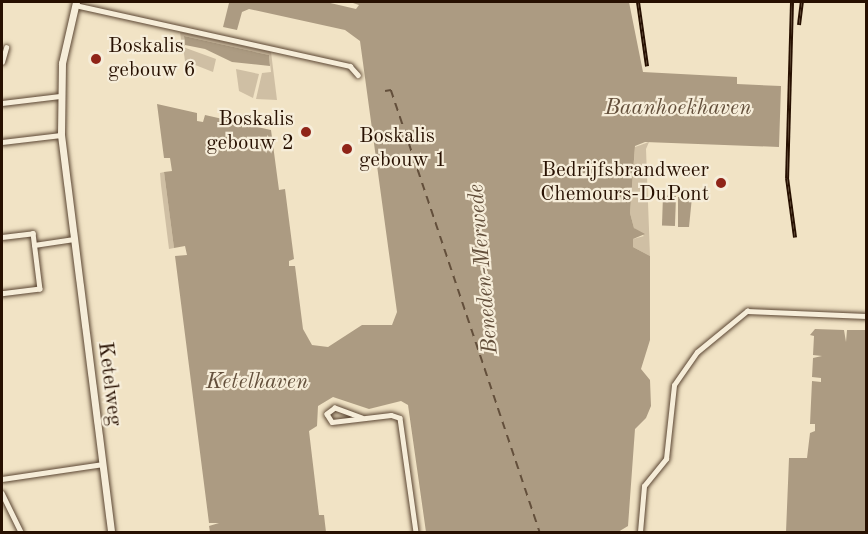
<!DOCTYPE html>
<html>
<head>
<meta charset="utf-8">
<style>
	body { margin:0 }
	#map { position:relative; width:868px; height:534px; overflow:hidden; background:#f1e3c5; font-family:"Old Standard TT",serif }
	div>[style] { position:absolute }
	.green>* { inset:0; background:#cfbfa4 }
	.water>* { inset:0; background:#ac9b82; transform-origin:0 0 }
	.ferry>* { height:1.5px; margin-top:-0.75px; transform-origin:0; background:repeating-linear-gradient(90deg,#634f3b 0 8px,transparent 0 14px) }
	.roads { filter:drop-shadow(0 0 2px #5a4532) drop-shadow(0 0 2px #5a4532) }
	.street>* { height:4.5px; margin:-2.25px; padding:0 2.25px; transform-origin:2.25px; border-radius:2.25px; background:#f6edd9 }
	.secondary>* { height:7px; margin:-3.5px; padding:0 3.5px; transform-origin:3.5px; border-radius:3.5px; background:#f6edd9 }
	.rail>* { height:4px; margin-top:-2px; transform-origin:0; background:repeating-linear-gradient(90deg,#f6edd9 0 4.5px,#271001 0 9px); box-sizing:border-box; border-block:2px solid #271001 }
	.dots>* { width:16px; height:16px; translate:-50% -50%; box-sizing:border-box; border:3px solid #f6edd9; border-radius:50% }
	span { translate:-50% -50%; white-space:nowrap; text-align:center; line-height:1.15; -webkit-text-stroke:4.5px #f6edd9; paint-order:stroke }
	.poi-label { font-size:21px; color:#271001 }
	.left { translate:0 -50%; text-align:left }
	.right { translate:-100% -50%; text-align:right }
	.street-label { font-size:21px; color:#271001 }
	.water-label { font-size:22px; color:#634f3b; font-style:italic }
	.frame { position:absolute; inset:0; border:3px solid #271001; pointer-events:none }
</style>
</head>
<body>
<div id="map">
	<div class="green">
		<div style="clip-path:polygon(180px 32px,271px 52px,277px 100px,256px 99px,262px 73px,271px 72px,269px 55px,184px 36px,185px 46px,182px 46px)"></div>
		<div style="clip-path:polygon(183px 47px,216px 59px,213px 72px,185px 61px)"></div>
		<div style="clip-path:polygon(236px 69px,259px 74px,253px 98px,239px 91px)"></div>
		<div style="clip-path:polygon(649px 142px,646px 149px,650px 256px,633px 247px,633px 239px,644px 236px,634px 228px,630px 213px,635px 147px)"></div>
		<div style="clip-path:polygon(164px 172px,174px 248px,169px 249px,161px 185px,160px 173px)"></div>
	</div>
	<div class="water">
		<div style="clip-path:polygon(222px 2px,326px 2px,356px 9px,359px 5px,350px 2px,629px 2px,643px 72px,737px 77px,737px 84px,781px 86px,779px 147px,645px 142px,635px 146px,630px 213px,634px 228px,645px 234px,633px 239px,633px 247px,650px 256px,650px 340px,641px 369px,650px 380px,651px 406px,646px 418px,635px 429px,628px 526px,618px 532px,426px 532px,408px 405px,401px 401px,369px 409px,333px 397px,318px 406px,317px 426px,309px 431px,319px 515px,324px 515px,326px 532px,210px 532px,209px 526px,219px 523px,209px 523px,175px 256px,187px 255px,185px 246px,174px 248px,164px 172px,172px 171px,170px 158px,164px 158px,157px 104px,197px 113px,197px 121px,203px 122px,205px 115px,271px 130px,279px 190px,285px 189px,294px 259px,289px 261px,289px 266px,295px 266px,303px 329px,312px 345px,328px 347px,362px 325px,392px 325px,397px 312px,360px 41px,345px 30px,249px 9px,242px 12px,237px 30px,223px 27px,229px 3px)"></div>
		<div style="clip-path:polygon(184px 36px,269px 55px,270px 66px,232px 62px,205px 49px,185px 45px)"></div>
		<div style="left:676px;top:196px;width:30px;height:13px;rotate:92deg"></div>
		<div style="clip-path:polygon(678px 197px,692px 197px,689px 227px,678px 227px)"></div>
		<div style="clip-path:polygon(815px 329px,844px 330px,846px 342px,847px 330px,866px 330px,866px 532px,786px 532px,789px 458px,807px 458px,810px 433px,815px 431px,815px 424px,810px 424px,812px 381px,821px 382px,821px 378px,812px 377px,813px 358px,822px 356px,813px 355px,814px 336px,810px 335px)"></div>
	</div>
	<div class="ferry">
		<div style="left:385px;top:91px;width:6px;rotate:-9deg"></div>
		<div style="left:391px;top:90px;width:466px;rotate:71.4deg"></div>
	</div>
	<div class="roads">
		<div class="street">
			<div style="left:75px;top:5px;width:282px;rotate:12.5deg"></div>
			<div style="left:350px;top:66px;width:12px;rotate:48deg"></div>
			<div style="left:2px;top:62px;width:15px;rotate:-74deg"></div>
			<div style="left:2px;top:103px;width:58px;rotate:-6.9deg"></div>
			<div style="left:2px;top:142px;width:59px;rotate:-6.8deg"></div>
			<div style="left:2px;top:237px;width:31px;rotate:-7deg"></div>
			<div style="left:33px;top:233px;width:56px;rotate:82.9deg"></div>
			<div style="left:40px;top:289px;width:38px;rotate:173deg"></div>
			<div style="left:34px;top:245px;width:40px;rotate:-8.5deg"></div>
			<div style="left:362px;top:418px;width:29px;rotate:-160deg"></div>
			<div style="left:335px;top:408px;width:10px;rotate:143deg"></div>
			<div style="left:327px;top:414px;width:9px;rotate:58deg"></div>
			<div style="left:332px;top:422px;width:59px;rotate:-6.8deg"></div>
			<div style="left:391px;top:415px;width:9px;rotate:18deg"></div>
			<div style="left:400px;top:418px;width:115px;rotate:82deg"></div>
			<div style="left:2px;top:479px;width:102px;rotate:-8.4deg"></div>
			<div style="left:2px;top:493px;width:43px;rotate:64deg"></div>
			<div style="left:640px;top:532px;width:46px;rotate:-85deg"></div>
			<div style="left:644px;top:486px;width:35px;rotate:-51deg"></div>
			<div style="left:666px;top:459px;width:74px;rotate:-83.8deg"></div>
			<div style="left:674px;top:385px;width:40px;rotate:-55.1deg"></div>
			<div style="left:697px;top:352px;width:65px;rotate:-39.4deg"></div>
			<div style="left:747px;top:311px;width:119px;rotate:2.4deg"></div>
		</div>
		<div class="secondary">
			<div style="left:76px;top:2px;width:63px;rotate:102.9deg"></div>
			<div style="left:62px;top:63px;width:72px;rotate:90.8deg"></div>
			<div style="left:61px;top:135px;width:400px;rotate:82.8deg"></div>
		</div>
	</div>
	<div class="rail">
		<div style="left:638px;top:2px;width:65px;rotate:82deg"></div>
		<div style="left:792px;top:2px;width:176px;rotate:91.6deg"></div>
		<div style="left:787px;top:178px;width:60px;rotate:82.3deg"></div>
		<div style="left:799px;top:25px;width:23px;rotate:-83deg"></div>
	</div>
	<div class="dots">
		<div style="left:96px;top:59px;background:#8f2418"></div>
		<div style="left:306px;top:132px;background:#8f2418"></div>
		<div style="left:347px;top:149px;background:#8f2418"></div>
		<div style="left:721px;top:183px;background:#8f2418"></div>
	</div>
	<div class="poi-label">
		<span class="left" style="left:108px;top:59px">Boskalis<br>gebouw 6</span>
		<span class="right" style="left:294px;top:132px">Boskalis<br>gebouw 2</span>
		<span class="left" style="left:359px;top:149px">Boskalis<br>gebouw 1</span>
		<span class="right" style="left:709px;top:183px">Bedrijfsbrandweer<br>Chemours-DuPont</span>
	</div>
	<div class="street-label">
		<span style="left:109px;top:384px;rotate:83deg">Ketelweg</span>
	</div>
	<div class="water-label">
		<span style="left:678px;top:109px">Baanhoekhaven</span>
		<span style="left:484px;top:269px;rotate:-95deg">Beneden-Merwede</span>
		<span style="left:257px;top:383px">Ketelhaven</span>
	</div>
	<div class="frame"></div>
</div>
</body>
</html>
